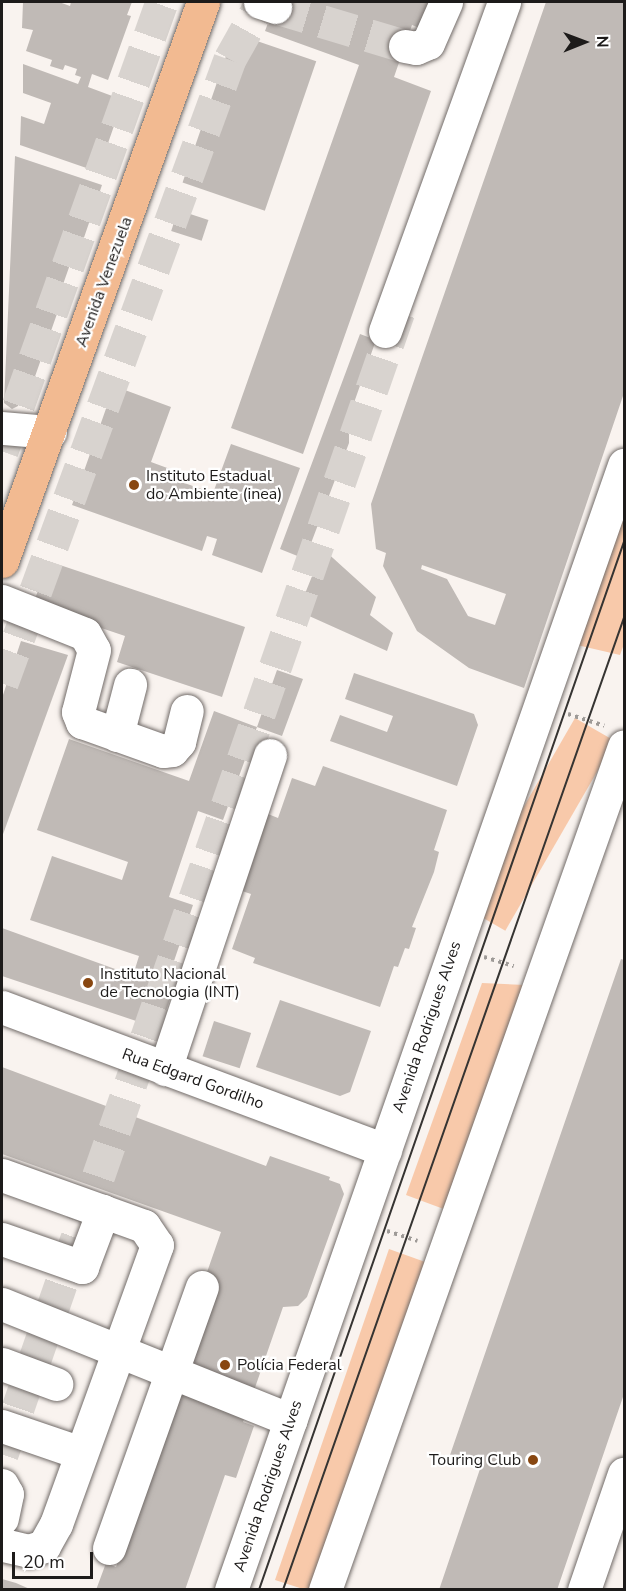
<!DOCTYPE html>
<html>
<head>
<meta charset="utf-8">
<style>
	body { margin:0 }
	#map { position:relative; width:626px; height:1591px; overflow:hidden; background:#f9f3ef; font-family:"Nunito Sans",sans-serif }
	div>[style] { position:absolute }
	.green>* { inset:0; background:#f8c9aa; transform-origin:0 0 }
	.building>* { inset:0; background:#c0bab6; transform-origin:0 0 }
	.minor-tunnel>* { height:33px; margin-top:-16.5px; transform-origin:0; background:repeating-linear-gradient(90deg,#d8d3cf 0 33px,transparent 0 49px) }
	.major-tunnel>* { height:33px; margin-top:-16.5px; transform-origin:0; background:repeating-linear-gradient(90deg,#d8d3cf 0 33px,transparent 0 49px) }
	.highway-tunnel>* { height:33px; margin-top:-16.5px; transform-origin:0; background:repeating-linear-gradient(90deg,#d8d3cf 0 33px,transparent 0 49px) }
	.path>* { height:4px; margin-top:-2px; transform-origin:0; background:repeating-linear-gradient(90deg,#9e9a97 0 3px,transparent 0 7.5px) }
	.roads { filter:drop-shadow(0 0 2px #726c69) drop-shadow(0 0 2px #726c69) }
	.minor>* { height:33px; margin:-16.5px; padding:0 16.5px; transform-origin:16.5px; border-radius:16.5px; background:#fff }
	.major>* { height:33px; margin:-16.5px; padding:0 16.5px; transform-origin:16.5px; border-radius:16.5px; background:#f2ba91 }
	.tram>* { height:1.5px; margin:-0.75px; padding:0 0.75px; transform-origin:0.75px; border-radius:0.75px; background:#363432 }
	.dots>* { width:16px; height:16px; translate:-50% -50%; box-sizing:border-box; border:3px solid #fff; border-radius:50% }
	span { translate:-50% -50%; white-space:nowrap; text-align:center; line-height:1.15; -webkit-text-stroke:4.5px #fff; paint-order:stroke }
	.street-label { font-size:16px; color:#1d1b1a }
	.poi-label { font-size:16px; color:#1d1b1a }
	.left { translate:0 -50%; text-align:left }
	.right { translate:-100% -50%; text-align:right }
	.frame { position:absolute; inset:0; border:3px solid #1d1b1a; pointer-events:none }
	.north { position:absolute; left:554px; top:12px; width:60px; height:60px; -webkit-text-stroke:4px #fff; paint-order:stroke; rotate:89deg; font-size:16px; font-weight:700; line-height:24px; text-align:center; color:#1d1b1a }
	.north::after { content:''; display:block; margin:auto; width:21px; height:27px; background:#1d1b1a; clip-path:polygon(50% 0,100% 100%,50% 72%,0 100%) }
	.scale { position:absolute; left:12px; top:1552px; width:81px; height:27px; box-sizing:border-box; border:3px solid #1d1b1a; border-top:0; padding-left:8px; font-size:18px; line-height:21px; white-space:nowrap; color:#1d1b1a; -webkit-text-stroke:4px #fff; paint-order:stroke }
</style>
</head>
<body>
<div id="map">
	<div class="green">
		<div style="clip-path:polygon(624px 511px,624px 644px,620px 655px,577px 645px)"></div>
		<div style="left:575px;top:718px;width:46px;height:219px;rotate:30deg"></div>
		<div style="clip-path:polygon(482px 983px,525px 985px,449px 1211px,406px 1195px)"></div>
		<div style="clip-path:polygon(389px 1249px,428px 1263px,315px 1589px,303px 1589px,275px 1580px)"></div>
	</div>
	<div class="building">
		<div style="clip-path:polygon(23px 2px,59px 2px,70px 6px,71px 2px,132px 2px,127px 15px,131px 16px,108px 80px,92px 74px,88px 87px,123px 100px,98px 172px,20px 145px,21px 116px,44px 124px,51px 103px,23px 93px,23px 64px,78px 84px,81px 77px,75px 75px,77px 69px,65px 65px,63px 70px,50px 66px,52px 60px,26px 51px,33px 30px,22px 28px)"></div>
		<div style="clip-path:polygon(276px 2px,437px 2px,427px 31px,412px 25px,394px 77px,431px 91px,303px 454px,231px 428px,359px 65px,265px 31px)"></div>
		<div style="clip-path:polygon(evenodd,546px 2px,624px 2px,624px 393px,524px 688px,469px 668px,417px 631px,383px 566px,386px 553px,376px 549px,371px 504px,546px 2px,422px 565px,506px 594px,495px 625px,468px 616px,447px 579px,421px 569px,422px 565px)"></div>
		<div style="left:234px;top:33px;width:87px;height:158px;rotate:19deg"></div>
		<div style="clip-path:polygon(15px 156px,102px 185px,77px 258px,73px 256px,54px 310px,58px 311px,32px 385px,28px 383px,18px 406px,12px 409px,4px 403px)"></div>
		<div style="left:178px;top:210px;width:32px;height:22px;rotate:18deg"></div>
		<div style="clip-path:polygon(360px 334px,376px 340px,349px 417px,349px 443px,305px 559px,280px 549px)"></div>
		<div style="clip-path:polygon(114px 386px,171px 407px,151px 462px,170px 469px,167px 477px,213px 493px,231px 444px,300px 468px,262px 573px,212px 555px,217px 539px,207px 536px,202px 551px,72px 505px)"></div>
		<div style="clip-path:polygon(323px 549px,376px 597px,370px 615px,393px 633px,387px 651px,298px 611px)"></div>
		<div style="clip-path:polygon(48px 561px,245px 627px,222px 697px,117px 662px,125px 636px,33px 605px)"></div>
		<div style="clip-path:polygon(21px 641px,68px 655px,2px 837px,2px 698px)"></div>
		<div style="clip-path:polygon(277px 670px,303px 679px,282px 736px,257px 727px,223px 820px,198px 811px,169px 897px,193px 905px,174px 961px,184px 964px,177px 984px,135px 969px,139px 956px,30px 920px,52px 856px,122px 880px,128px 862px,37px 830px,69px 739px,189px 781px,214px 711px,257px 727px)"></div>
		<div style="clip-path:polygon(354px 673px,474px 714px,478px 725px,457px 786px,330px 741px,340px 715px,387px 732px,393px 716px,345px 699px)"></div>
		<div style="clip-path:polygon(323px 766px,447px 810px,434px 850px,439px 852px,434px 872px,412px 927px,416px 928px,409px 949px,405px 948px,398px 967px,394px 966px,380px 1007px,253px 963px,255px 958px,232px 949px,251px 894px,236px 889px,263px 812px,278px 818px,292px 778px,315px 786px)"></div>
		<div style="clip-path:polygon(2px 928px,173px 990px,160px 1029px,2px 976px)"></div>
		<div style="clip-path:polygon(621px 959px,624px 960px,624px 1394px,557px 1590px,439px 1590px,481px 1466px,450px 1455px)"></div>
		<div style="clip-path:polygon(280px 1000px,371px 1031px,350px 1092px,340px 1096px,256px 1067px)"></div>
		<div style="left:214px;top:1021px;width:39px;height:37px;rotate:18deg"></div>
		<div style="clip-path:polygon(2px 1067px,266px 1166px,270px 1156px,330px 1177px,329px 1180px,340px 1184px,344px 1194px,307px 1297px,298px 1306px,283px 1307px,243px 1422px,254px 1426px,236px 1478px,225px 1475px,185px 1590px,96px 1590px,106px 1563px,116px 1567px,216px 1282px,205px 1278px,221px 1232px,2px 1154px)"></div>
		<div style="clip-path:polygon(2px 1579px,16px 1583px,32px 1590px,2px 1590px)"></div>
	</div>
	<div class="minor-tunnel">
		<div style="left:275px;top:7px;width:136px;rotate:16.7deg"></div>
	</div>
	<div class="major-tunnel">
		<div style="left:2px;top:1454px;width:1216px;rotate:-70.85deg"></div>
	</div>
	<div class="highway-tunnel">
		<div style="left:2px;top:451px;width:477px;rotate:-70.4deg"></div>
		<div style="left:2px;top:683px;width:664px;rotate:-69.93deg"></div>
		<div style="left:230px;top:59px;width:65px;rotate:-60.7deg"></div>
	</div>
	<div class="path">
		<div style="left:568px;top:714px;width:38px;rotate:18deg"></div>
		<div style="left:484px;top:957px;width:31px;rotate:17deg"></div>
		<div style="left:387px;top:1231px;width:32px;rotate:18deg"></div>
	</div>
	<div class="roads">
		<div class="minor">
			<div style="left:260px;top:2px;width:16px;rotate:18deg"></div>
			<div style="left:405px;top:46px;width:11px;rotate:10deg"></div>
			<div style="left:416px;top:48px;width:13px;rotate:-23deg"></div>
			<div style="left:428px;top:43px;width:45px;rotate:-66.3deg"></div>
			<div style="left:385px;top:331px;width:350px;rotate:-70.1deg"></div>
			<div style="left:2px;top:428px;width:48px;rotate:4.8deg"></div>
			<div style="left:2px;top:601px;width:89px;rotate:21.7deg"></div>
			<div style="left:85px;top:634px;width:18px;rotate:61deg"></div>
			<div style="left:94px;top:650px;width:64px;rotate:104.5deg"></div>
			<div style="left:78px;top:712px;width:11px;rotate:68deg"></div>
			<div style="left:82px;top:722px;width:86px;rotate:19.7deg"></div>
			<div style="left:163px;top:751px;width:9px;rotate:-6deg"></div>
			<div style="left:172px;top:750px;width:11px;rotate:-49deg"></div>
			<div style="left:179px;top:742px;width:32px;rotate:-76deg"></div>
			<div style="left:117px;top:735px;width:52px;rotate:-75.4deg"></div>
			<div style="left:2px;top:1007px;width:409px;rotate:20.5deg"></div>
			<div style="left:165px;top:1069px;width:331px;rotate:-71.5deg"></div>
			<div style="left:2px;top:1175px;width:151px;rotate:19.8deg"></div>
			<div style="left:144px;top:1226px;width:23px;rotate:56deg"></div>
			<div style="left:157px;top:1245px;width:297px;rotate:109.9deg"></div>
			<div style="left:56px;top:1524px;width:25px;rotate:119deg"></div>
			<div style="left:44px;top:1546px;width:16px;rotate:162deg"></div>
			<div style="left:29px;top:1551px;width:28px;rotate:-167deg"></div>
			<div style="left:2px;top:1239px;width:85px;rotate:19.3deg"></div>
			<div style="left:82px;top:1267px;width:60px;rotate:-69.4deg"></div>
			<div style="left:2px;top:1304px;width:311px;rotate:21.9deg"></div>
			<div style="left:2px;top:1364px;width:58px;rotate:20.3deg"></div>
			<div style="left:2px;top:1426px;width:83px;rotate:18.9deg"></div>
			<div style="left:2px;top:1485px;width:10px;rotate:61deg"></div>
			<div style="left:7px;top:1494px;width:25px;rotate:102deg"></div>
			<div style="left:109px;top:1548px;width:277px;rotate:-70.4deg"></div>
			<div style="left:231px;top:1590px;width:1192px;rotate:-70.74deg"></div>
			<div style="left:325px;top:1590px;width:895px;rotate:-70.49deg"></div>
			<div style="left:584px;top:1590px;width:123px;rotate:-71deg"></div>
		</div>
		<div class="major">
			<div style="left:2px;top:561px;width:594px;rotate:-70.22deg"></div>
		</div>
	</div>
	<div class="tram">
		<div style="left:259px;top:1590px;width:1110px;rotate:-70.8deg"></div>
		<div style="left:283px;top:1590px;width:1030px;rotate:-70.67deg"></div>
	</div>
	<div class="dots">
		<div style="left:134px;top:485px;background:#884711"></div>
		<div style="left:88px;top:983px;background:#884711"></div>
		<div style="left:225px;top:1365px;background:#884711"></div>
		<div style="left:533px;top:1460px;background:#884711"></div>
	</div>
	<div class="street-label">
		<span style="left:104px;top:282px;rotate:-70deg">Avenida Venezuela</span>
		<span style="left:427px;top:1027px;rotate:-71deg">Avenida Rodrigues Alves</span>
		<span style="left:193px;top:1079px;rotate:20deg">Rua Edgard Gordilho</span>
		<span style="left:268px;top:1486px;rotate:-71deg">Avenida Rodrigues Alves</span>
	</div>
	<div class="poi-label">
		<span class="left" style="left:146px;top:485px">Instituto Estadual<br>do Ambiente (inea)</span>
		<span class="left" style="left:100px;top:983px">Instituto Nacional<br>de Tecnologia (INT)</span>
		<span class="left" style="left:237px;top:1365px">Polícia Federal</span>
		<span class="right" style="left:521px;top:1460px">Touring Club</span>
	</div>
	<div class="frame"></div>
	<div class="north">N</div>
	<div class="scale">20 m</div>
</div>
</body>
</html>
